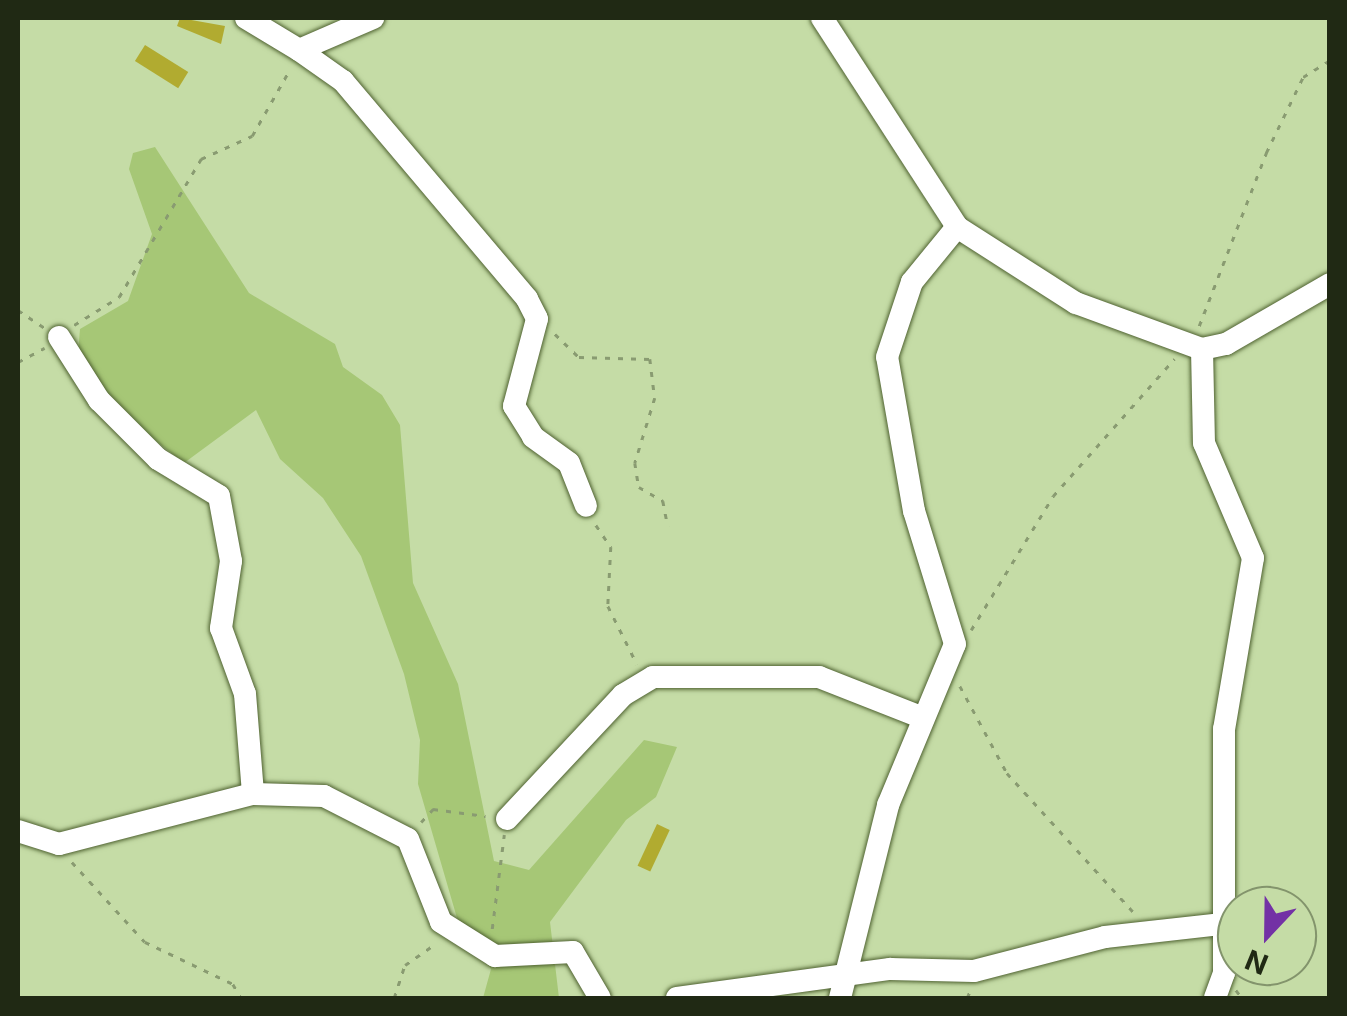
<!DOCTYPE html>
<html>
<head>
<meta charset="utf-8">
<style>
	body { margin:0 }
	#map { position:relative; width:1347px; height:1016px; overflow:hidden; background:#c5dca6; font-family:Inter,sans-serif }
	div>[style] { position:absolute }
	.green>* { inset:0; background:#a6c776 }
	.building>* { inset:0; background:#b1ab30; transform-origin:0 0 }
	.path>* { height:2.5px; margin-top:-1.25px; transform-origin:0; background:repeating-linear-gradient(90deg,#899b71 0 5px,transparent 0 13px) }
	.roads { filter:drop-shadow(0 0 2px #4f6231) drop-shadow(0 0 2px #4f6231) }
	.minor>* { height:22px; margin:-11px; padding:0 11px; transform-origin:11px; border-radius:11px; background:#fff }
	span { translate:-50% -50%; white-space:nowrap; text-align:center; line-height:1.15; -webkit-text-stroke:8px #c5dca6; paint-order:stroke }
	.frame { position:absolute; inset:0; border:20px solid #202914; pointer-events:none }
	.north { position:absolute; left:1217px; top:886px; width:100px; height:100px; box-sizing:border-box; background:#c5dca6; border:2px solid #83946c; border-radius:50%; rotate:202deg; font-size:28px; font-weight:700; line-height:40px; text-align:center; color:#202914 }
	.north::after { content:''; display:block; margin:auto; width:35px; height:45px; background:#7331a5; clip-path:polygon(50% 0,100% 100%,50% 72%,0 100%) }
</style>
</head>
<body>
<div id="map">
	<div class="green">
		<div style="clip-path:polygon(155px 147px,249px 293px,335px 344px,343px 367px,382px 395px,400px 425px,413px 583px,458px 684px,494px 861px,529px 870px,644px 740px,677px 747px,656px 797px,626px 820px,550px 922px,559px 998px,483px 998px,491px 969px,457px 918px,418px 784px,420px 740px,404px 674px,361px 556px,323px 498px,280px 459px,256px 410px,184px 463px,127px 418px,78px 354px,80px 329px,128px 301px,152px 234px,129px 169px,133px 153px)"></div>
	</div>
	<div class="building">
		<div style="clip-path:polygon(180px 18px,225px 26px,221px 44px,177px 26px)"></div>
		<div style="left:145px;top:45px;width:51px;height:19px;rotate:32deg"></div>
		<div style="left:657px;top:824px;width:14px;height:46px;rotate:25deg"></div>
	</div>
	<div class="path">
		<div style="left:18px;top:310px;width:32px;rotate:34deg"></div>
		<div style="left:74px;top:325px;width:53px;rotate:-31.9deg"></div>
		<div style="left:119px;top:297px;width:161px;rotate:-59.3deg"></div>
		<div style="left:201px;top:159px;width:56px;rotate:-24.3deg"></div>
		<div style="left:252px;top:136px;width:77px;rotate:-60.4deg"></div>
		<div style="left:1199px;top:326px;width:186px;rotate:-68.8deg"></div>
		<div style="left:1266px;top:153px;width:85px;rotate:-64deg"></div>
		<div style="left:1303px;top:77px;width:32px;rotate:-32deg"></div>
		<div style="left:555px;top:334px;width:33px;rotate:44deg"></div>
		<div style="left:579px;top:357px;width:71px;rotate:1.6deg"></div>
		<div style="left:650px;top:359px;width:39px;rotate:83deg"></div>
		<div style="left:655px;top:398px;width:68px;rotate:107.1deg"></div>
		<div style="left:635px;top:463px;width:24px;rotate:81deg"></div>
		<div style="left:639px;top:487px;width:28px;rotate:30deg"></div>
		<div style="left:663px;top:501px;width:26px;rotate:79deg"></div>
		<div style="left:18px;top:362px;width:30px;rotate:-28deg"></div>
		<div style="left:596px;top:525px;width:27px;rotate:56deg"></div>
		<div style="left:611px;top:547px;width:59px;rotate:92.9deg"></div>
		<div style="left:608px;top:606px;width:65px;rotate:63.4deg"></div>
		<div style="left:971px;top:630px;width:157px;rotate:-58.5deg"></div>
		<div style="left:1053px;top:496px;width:183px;rotate:-48.5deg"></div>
		<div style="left:960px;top:686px;width:99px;rotate:61.6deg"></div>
		<div style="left:1007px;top:773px;width:192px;rotate:47.7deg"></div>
		<div style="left:421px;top:822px;width:18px;rotate:-47deg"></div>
		<div style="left:433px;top:809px;width:53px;rotate:7.5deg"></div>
		<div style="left:72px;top:862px;width:108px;rotate:47.6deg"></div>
		<div style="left:145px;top:942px;width:98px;rotate:25.5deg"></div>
		<div style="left:233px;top:984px;width:16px;rotate:60deg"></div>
		<div style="left:492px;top:929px;width:95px;rotate:-82.7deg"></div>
		<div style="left:1236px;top:990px;width:10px;rotate:53deg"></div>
		<div style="left:394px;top:998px;width:35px;rotate:-72deg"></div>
		<div style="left:405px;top:965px;width:38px;rotate:-35deg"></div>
		<div style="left:967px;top:998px;width:11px;rotate:-68deg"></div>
	</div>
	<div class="roads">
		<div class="minor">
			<div style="left:246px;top:18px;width:62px;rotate:31.1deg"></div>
			<div style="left:299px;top:50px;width:81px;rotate:-23.4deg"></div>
			<div style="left:822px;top:18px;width:249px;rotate:57.1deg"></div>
			<div style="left:957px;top:227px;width:141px;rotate:32.6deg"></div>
			<div style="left:1076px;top:303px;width:134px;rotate:20.1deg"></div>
			<div style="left:1202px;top:349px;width:25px;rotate:-12deg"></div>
			<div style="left:1226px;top:344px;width:120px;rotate:-30deg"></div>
			<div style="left:299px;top:50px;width:54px;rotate:35.2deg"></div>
			<div style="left:343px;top:81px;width:285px;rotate:49.8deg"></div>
			<div style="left:527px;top:299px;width:22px;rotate:63deg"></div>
			<div style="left:537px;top:319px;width:90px;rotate:104.8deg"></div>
			<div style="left:514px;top:406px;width:36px;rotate:58deg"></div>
			<div style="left:533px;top:437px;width:44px;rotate:35.8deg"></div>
			<div style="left:569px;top:463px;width:46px;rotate:68.4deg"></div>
			<div style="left:59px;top:337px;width:75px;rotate:57.6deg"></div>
			<div style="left:99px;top:400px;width:83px;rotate:45deg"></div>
			<div style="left:158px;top:459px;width:71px;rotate:31.2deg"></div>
			<div style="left:219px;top:496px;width:66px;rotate:79.5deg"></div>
			<div style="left:231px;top:561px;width:68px;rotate:98.5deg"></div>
			<div style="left:221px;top:628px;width:70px;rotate:70deg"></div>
			<div style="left:245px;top:694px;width:100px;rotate:85.4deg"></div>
			<div style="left:1202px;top:349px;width:94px;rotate:88.8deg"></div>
			<div style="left:1204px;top:443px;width:125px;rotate:66.9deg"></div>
			<div style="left:1253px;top:558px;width:173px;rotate:99.6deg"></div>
			<div style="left:1224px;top:729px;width:244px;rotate:90deg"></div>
			<div style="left:1224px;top:973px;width:27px;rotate:110deg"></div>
			<div style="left:507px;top:819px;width:170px;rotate:-46.9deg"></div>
			<div style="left:623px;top:695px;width:35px;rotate:-31deg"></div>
			<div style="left:653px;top:677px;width:166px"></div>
			<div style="left:819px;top:677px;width:110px;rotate:21.4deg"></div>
			<div style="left:18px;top:831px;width:43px;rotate:17.6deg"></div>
			<div style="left:59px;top:844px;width:200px;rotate:-14.5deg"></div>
			<div style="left:253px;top:794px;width:71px;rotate:1.6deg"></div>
			<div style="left:324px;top:796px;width:94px;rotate:27.1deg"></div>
			<div style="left:408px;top:839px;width:89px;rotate:68.3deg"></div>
			<div style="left:441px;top:922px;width:64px;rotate:32.2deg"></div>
			<div style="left:495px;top:956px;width:78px;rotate:-2.9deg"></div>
			<div style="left:573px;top:952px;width:53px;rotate:59.6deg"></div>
			<div style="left:677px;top:998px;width:215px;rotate:-7.8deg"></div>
			<div style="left:890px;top:969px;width:84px;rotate:1.4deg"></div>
			<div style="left:974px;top:971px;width:135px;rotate:-14.5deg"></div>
			<div style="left:1105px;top:937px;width:116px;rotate:-6.4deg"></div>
			<div style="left:840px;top:998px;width:199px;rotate:-76deg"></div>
			<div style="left:888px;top:805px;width:174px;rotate:-67.4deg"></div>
			<div style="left:955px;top:644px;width:139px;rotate:-107.1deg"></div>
			<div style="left:914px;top:511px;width:156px;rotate:-99.9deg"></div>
			<div style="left:887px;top:357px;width:79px;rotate:-71.6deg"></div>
			<div style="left:912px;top:282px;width:71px;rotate:-50.7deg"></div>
		</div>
	</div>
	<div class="frame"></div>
	<div class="north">N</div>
</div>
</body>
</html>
